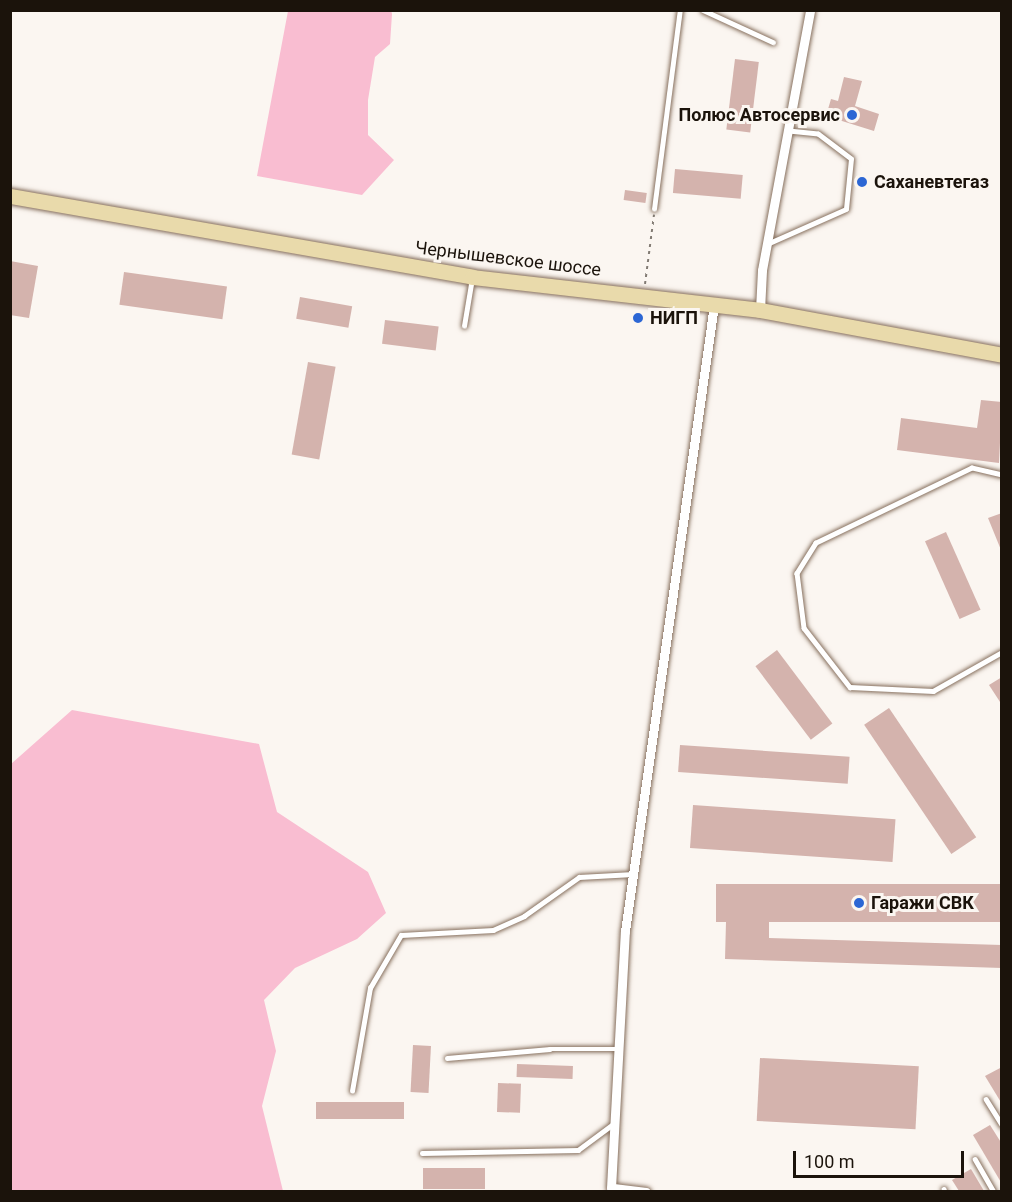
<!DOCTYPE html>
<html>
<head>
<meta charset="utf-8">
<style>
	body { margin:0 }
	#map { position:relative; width:1012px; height:1202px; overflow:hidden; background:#fbf6f1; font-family:Roboto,sans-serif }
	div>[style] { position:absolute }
	.green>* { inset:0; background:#f9bdd1 }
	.building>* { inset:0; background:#d4b3ad; transform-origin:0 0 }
	.path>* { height:2px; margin-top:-1px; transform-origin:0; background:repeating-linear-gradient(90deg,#827b74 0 3px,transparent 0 7.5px) }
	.roads { filter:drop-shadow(0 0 2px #87705e) drop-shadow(0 0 2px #87705e) }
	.service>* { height:4.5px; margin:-2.25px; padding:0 2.25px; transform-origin:2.25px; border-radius:2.25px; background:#fff }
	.minor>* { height:9px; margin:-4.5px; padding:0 4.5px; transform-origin:4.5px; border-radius:4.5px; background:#fff }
	.primary>* { height:15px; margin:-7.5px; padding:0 7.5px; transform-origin:7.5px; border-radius:7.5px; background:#e9daab }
	.dots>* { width:16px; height:16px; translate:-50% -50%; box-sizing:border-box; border:3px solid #fbf6f1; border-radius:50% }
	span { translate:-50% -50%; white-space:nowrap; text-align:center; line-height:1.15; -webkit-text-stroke:6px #fbf6f1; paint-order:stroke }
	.poi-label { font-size:18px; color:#1b130b; font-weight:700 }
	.right { translate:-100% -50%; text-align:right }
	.left { translate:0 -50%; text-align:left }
	.street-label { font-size:18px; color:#1b130b }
	.frame { position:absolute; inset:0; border:12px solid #1b130b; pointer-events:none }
	.scale { position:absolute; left:793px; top:1151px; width:171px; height:27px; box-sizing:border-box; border:3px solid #1b130b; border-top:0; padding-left:8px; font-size:18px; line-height:21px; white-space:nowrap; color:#1b130b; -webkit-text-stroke:4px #fbf6f1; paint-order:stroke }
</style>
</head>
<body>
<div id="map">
	<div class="green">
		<div style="clip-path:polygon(288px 11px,391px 10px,392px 14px,390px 44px,375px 57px,368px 100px,368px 135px,394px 160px,362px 195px,257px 176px)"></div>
		<div style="clip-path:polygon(72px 710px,259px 744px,277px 812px,368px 872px,386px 913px,357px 939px,295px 968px,264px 1000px,276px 1051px,262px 1106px,283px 1191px,11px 1191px,11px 764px)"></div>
	</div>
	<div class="building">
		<div style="left:735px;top:59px;width:24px;height:71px;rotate:7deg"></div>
		<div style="clip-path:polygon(844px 77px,862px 81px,855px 106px,879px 114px,874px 131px,826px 116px,831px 99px,838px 101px)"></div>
		<div style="left:675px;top:169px;width:68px;height:24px;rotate:5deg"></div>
		<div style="left:625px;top:190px;width:22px;height:10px;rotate:8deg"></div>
		<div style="clip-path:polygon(10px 261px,38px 266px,29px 318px,10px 315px)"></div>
		<div style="left:124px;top:272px;width:104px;height:33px;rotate:8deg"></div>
		<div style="left:300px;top:297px;width:53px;height:22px;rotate:10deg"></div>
		<div style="left:385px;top:320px;width:54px;height:24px;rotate:7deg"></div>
		<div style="left:308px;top:362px;width:28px;height:94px;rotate:10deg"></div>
		<div style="clip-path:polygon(981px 400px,1002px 402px,999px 463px,897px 450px,901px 418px,977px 428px)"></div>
		<div style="clip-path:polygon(1002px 513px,1002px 550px,1001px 550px,988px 518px)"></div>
		<div style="left:946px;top:532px;width:85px;height:23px;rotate:66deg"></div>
		<div style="left:777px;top:650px;width:92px;height:27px;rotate:53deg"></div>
		<div style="clip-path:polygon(1002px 677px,1002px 705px,989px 685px)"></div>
		<div style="left:889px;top:708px;width:156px;height:30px;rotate:56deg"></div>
		<div style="left:680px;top:745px;width:170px;height:27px;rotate:4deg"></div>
		<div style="left:693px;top:805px;width:203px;height:43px;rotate:4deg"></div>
		<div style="clip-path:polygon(716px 884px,1002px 884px,1002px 922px,769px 922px,769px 938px,1002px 945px,1002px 968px,725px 959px,726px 922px,716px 922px)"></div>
		<div style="left:413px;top:1045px;width:18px;height:47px;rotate:3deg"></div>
		<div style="left:760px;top:1058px;width:159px;height:63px;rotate:3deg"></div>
		<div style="left:517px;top:1064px;width:56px;height:13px;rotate:2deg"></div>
		<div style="clip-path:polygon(1002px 1067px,1002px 1104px,985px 1076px)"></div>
		<div style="left:498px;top:1083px;width:23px;height:29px;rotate:2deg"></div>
		<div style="left:316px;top:1102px;width:88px;height:17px"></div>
		<div style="clip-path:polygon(990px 1125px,1002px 1144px,1002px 1184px,973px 1135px)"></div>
		<div style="left:423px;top:1168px;width:62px;height:21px"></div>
		<div style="clip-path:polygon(971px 1169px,984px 1191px,959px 1191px,952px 1180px)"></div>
	</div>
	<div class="path">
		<div style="left:645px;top:284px;width:70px;rotate:-82.6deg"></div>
	</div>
	<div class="roads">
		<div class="service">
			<div style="left:703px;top:10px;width:77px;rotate:24.6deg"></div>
			<div style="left:654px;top:209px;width:201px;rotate:-82.6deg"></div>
			<div style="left:767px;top:244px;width:86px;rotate:-23.9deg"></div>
			<div style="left:846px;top:209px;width:50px;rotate:-84.3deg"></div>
			<div style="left:851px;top:159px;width:41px;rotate:-142.9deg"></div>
			<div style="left:818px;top:134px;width:29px;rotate:-174deg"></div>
			<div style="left:464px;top:326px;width:49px;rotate:-80.5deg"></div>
			<div style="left:1002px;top:475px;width:31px;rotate:-167deg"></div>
			<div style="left:972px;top:468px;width:173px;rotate:154.3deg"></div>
			<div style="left:816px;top:543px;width:36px;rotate:122deg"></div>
			<div style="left:797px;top:573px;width:55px;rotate:82.7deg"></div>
			<div style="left:804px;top:628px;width:75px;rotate:52.1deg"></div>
			<div style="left:850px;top:687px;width:83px;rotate:2.8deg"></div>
			<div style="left:933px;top:691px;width:79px;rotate:-29.5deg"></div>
			<div style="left:447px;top:1058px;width:103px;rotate:-5deg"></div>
			<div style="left:550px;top:1049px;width:68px"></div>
			<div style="left:352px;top:1091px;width:105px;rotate:-80.1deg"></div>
			<div style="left:370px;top:988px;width:61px;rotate:-59.7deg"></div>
			<div style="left:401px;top:935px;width:92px;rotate:-3.1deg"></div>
			<div style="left:493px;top:930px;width:34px;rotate:-24deg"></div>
			<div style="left:524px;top:916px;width:67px;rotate:-35.3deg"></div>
			<div style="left:579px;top:877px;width:54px;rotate:-3.2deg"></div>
			<div style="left:986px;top:1099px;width:31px;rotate:58deg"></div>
			<div style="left:422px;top:1153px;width:156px;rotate:-1.1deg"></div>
			<div style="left:578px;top:1150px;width:44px;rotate:-36.6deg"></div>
			<div style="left:975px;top:1159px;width:38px;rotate:60deg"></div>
			<div style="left:944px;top:1189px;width:3px;rotate:72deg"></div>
		</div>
		<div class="minor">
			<div style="left:760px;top:310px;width:40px;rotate:-87.1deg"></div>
			<div style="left:762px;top:270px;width:264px;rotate:-79.5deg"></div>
			<div style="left:646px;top:1192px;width:35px;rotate:-173deg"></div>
			<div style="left:611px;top:1188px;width:257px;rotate:-86.9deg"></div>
			<div style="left:625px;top:931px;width:632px;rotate:-81.91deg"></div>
		</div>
		<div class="primary">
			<div style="left:10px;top:196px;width:469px;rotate:9.9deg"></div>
			<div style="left:472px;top:277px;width:290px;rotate:6.5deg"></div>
			<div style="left:760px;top:310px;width:246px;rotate:10.5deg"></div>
		</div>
	</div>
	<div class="dots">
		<div style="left:852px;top:115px;background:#2c66d4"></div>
		<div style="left:862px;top:182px;background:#2c66d4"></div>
		<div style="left:638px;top:318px;background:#2c66d4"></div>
		<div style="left:859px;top:903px;background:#2c66d4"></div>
	</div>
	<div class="poi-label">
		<span class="right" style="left:840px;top:115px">Полюс Автосервис</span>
		<span class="left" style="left:874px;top:182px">Саханевтегаз</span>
		<span class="left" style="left:650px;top:318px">НИГП</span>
		<span class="left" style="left:871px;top:903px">Гаражи СВК</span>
	</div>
	<div class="street-label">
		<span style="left:508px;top:259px;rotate:7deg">Чернышевское шоссе</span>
	</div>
	<div class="frame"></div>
	<div class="scale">100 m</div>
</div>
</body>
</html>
